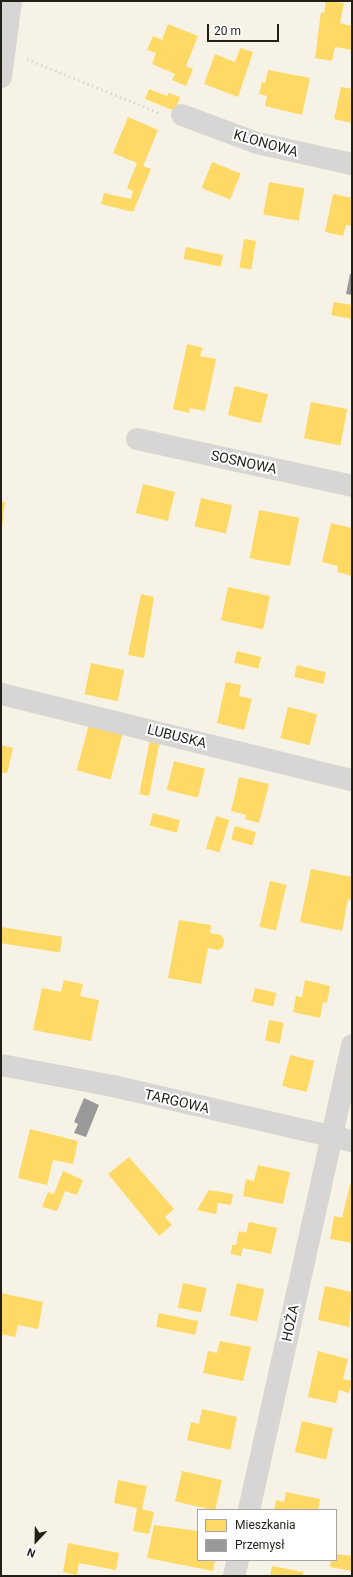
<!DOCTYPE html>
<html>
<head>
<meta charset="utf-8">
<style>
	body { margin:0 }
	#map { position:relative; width:353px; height:1577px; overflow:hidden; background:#f7f2e6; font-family:Roboto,sans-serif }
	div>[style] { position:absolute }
	.homes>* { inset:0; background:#ffd966; transform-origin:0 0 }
	.industry>* { inset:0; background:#999 }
	.path>* { height:2.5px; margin-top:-1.25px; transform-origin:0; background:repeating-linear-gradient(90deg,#e0deda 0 2px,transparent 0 5px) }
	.street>* { height:22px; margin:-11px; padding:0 11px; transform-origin:11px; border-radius:11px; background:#d8d6d4 }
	span { translate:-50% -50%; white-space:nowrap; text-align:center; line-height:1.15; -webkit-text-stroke:4px #fff; paint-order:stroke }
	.street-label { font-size:14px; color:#221f17 }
	.frame { position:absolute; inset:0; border:2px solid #221f17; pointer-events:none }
	.legend { position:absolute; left:197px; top:1509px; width:140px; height:52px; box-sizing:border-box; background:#fff; border:1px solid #a7a5a2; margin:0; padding:5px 7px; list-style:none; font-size:12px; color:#221f17 }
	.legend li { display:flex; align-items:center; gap:8px; height:20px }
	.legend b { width:20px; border:1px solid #a7a5a2 }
	.north { position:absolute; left:16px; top:1521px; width:40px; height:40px; -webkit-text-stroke:3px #fff; paint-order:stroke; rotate:202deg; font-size:11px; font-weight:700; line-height:16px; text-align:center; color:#221f17 }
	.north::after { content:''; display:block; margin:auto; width:14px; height:18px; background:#221f17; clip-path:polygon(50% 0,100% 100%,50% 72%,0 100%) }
	.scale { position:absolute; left:207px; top:24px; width:72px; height:18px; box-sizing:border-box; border:2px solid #221f17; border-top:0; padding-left:5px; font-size:12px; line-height:14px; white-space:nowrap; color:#221f17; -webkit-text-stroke:3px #fff; paint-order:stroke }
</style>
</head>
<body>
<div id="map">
	<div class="homes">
		<div style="clip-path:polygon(326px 1px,344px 3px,340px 23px,352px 26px,352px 50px,335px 47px,332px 61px,315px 58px,321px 12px,324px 13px)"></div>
		<div style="clip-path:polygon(168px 24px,198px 36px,186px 66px,193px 69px,186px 86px,172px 80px,175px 74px,152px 64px,156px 53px,147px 50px,153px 36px,162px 40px)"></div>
		<div style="clip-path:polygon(240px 48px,253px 52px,238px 97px,204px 84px,215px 54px,235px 62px)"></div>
		<div style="clip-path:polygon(268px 70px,310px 78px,302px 115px,265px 106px,267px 96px,259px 94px,262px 82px,265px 83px)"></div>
		<div style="clip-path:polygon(341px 87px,352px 89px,352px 123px,334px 119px)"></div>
		<div style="clip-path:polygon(149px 89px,167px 96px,169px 93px,180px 97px,175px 111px,145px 99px)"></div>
		<div style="clip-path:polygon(128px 117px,158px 130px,143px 166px,151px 169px,133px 212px,101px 204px,104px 193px,131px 199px,133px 191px,127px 188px,137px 163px,113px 153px)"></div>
		<div style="left:212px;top:162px;width:31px;height:28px;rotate:22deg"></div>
		<div style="left:269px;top:182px;width:36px;height:33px;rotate:10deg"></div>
		<div style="clip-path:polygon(333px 194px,352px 198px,352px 226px,346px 225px,343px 236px,325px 232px)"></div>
		<div style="left:244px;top:239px;width:12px;height:29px;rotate:9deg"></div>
		<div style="left:186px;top:247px;width:38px;height:12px;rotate:12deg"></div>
		<div style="clip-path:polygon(334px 302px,352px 305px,352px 319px,331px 315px)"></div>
		<div style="clip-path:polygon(187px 344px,203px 348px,200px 356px,216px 359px,205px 411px,190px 408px,189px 413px,173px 409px)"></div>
		<div style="left:235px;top:386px;width:34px;height:30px;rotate:14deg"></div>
		<div style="left:311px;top:402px;width:37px;height:37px;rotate:11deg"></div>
		<div style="left:143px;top:484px;width:33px;height:30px;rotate:14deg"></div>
		<div style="left:201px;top:498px;width:32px;height:29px;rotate:13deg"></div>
		<div style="clip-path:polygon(1px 502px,5px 502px,2px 527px,1px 527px)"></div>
		<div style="left:259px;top:510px;width:41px;height:49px;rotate:11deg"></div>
		<div style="clip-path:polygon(331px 523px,352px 528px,352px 576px,337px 572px,338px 566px,322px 562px)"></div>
		<div style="left:228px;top:587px;width:43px;height:34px;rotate:12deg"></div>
		<div style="clip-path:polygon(141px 594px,154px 597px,144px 658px,128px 655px)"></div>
		<div style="left:237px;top:651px;width:25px;height:12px;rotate:14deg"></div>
		<div style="left:91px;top:663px;width:34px;height:32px;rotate:12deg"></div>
		<div style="left:297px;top:665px;width:30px;height:12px;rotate:14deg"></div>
		<div style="clip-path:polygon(226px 682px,241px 685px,239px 696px,252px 699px,244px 730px,217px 723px)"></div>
		<div style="left:288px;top:707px;width:30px;height:32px;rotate:14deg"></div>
		<div style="left:89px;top:724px;width:35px;height:48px;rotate:15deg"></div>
		<div style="left:150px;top:739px;width:10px;height:56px;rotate:11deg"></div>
		<div style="clip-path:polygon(1px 745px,13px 748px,7px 773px,1px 772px)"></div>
		<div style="left:174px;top:761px;width:32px;height:30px;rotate:14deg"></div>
		<div style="clip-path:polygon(239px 777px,269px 784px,259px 823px,245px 819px,246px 815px,231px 811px)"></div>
		<div style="left:153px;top:813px;width:28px;height:13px;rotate:15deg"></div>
		<div style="left:216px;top:816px;width:14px;height:34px;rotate:17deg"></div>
		<div style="left:235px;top:826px;width:22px;height:14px;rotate:16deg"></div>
		<div style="clip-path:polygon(311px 869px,352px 877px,352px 900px,348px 899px,342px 931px,300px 922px)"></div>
		<div style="left:270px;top:881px;width:17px;height:47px;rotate:13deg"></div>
		<div style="clip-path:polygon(179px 920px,211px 925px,210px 933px,221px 935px,224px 939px,223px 947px,218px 950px,208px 948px,201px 984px,168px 978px)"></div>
		<div style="left:1px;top:927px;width:62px;height:16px;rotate:9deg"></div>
		<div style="clip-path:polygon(64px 980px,83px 984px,80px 996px,99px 1000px,91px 1041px,33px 1030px,42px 988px,61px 992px)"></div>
		<div style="clip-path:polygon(305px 980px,330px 986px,327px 1003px,323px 1002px,320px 1018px,293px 1012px,296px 996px,302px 997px)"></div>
		<div style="left:255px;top:988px;width:22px;height:14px;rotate:13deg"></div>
		<div style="left:269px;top:1020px;width:15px;height:21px;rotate:11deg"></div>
		<div style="left:290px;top:1055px;width:25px;height:32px;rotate:14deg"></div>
		<div style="clip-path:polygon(30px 1129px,78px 1141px,73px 1164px,53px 1160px,47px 1185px,18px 1178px)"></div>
		<div style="clip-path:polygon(129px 1157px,174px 1209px,165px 1217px,172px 1225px,159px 1236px,108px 1174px)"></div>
		<div style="clip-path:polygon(258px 1165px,290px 1172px,283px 1204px,243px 1196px,246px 1179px,254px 1181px)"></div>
		<div style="clip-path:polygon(63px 1171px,83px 1180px,77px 1195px,65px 1191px,57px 1211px,42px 1207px,48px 1192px,54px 1194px)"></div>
		<div style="clip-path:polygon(350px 1184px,352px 1185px,352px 1243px,330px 1239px,334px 1216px,342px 1218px)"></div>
		<div style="clip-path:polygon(209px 1190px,233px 1194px,231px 1205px,218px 1203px,216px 1214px,197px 1210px)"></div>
		<div style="clip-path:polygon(249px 1222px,277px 1228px,271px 1254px,243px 1248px,241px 1256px,231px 1254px,232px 1245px,236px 1245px,239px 1231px,246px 1233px)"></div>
		<div style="left:183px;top:1283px;width:24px;height:25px;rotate:12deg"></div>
		<div style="left:237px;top:1283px;width:28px;height:33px;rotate:13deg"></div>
		<div style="clip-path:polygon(325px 1286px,352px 1292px,349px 1327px,318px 1320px)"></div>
		<div style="clip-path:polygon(1px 1293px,43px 1302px,38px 1329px,18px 1325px,15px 1337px,1px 1334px)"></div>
		<div style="left:159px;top:1313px;width:40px;height:14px;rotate:12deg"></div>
		<div style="clip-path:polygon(220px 1341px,251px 1347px,243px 1381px,203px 1373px,208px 1351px,217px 1353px)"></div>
		<div style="clip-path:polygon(318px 1351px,348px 1359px,343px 1379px,352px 1381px,349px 1393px,339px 1390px,336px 1403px,308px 1397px)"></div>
		<div style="clip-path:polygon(202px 1409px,237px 1417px,230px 1450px,187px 1440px,191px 1422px,199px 1424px)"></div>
		<div style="left:302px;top:1421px;width:32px;height:32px;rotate:13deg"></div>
		<div style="left:182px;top:1471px;width:41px;height:31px;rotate:13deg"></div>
		<div style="clip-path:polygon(118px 1480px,147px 1486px,142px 1509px,154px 1512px,149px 1534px,133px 1531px,137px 1508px,114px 1503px)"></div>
		<div style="clip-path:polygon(286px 1492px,320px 1499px,318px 1510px,274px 1510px,276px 1500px,284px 1502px)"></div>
		<div style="clip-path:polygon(154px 1525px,198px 1531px,198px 1560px,215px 1560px,213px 1571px,147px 1558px)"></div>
		<div style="clip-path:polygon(68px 1543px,119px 1553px,116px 1570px,79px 1563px,77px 1575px,63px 1572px)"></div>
		<div style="clip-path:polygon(336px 1554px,352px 1556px,352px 1571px,330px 1567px,331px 1560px,336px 1560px)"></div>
		<div style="clip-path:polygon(272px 1566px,303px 1572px,303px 1576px,270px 1576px)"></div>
	</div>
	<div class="industry">
		<div style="clip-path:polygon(350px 274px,352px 274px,352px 295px,346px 294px)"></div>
		<div style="clip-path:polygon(84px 1098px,99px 1105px,86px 1137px,74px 1133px,78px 1124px,74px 1122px)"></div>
	</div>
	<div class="path">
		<div style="left:27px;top:59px;width:144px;rotate:22.1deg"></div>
	</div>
	<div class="street">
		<div style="left:1px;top:77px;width:77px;rotate:-82.5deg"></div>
		<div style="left:182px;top:115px;width:80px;rotate:20.5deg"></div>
		<div style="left:257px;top:143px;width:97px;rotate:12.5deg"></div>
		<div style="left:137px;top:439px;width:220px;rotate:12.3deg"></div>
		<div style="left:1px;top:694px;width:361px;rotate:13.8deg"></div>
		<div style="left:1px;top:1065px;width:114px;rotate:10.6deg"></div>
		<div style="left:113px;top:1086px;width:245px;rotate:13deg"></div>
		<div style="left:249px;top:1510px;width:476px;rotate:-77.5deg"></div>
		<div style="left:234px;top:1576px;width:16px;rotate:-76deg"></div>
	</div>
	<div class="street-label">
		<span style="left:266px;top:143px;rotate:16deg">KLONOWA</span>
		<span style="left:244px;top:462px;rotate:12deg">SOSNOWA</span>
		<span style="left:177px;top:736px;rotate:14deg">LUBUSKA</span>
		<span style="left:177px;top:1101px;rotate:13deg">TARGOWA</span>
		<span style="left:290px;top:1323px;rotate:-78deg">HOŻA</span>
	</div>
	<div class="frame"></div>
	<ul class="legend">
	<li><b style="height:11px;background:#ffd966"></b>Mieszkania</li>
	<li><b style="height:11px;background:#999"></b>Przemysł</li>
	</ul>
	<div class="north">N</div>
	<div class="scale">20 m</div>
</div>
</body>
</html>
